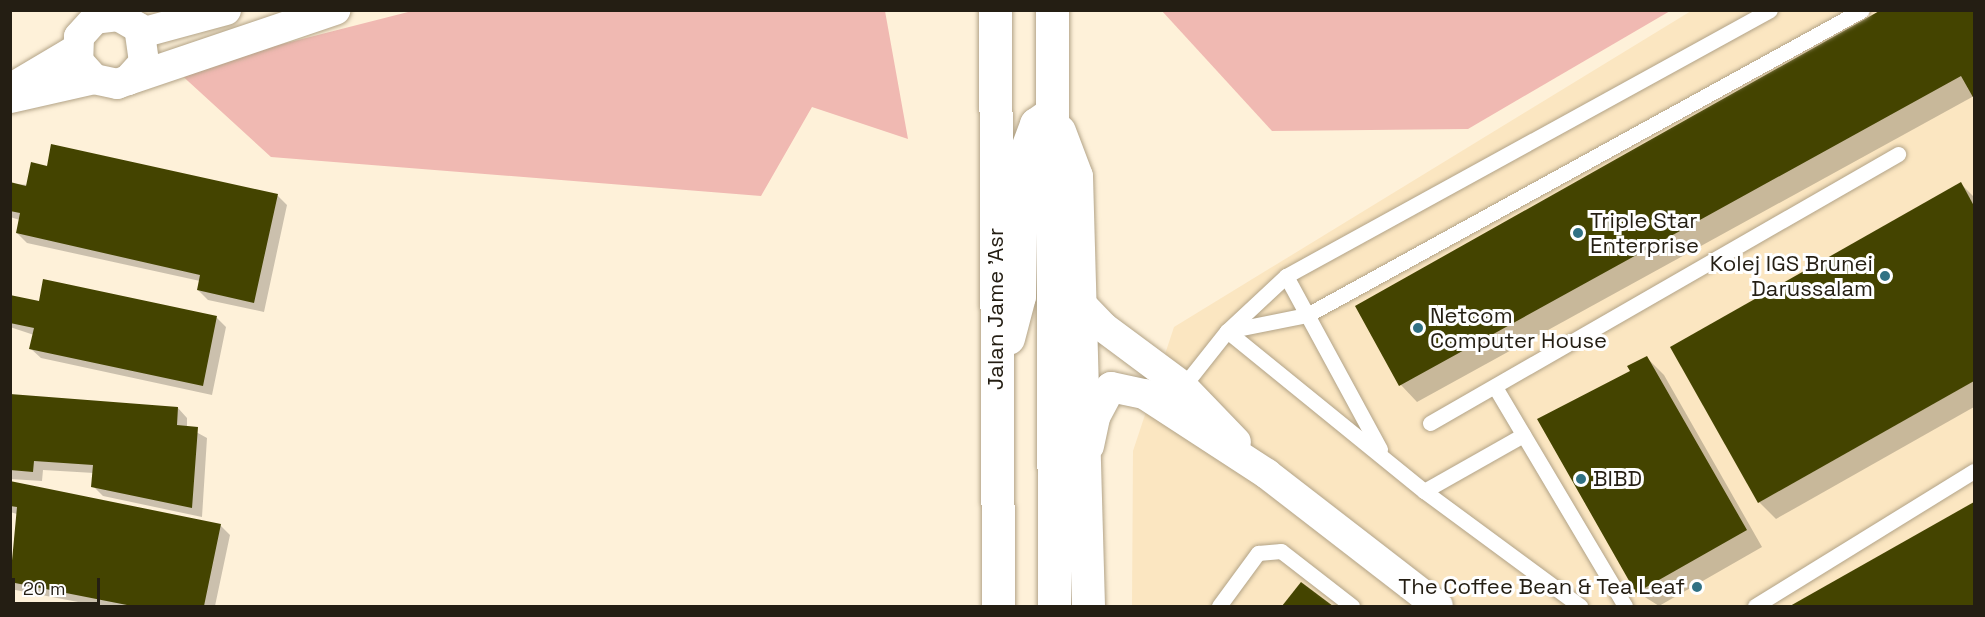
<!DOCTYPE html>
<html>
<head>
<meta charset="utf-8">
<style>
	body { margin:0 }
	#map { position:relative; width:1985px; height:617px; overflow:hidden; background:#fef1d9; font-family:"Space Grotesk",sans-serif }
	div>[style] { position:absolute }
	.built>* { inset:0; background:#fbe6c1 }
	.green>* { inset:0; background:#f0b9b2 }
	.shadow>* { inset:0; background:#0003 }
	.building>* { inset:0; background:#440 }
	.roads { filter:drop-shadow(0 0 2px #b2a387) drop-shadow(0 0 2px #b2a387) }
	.service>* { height:15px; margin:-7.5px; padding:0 7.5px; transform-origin:7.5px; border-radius:7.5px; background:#fff }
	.minor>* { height:30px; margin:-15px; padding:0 15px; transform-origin:15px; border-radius:15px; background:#fff }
	.primary>* { height:33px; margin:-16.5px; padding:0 16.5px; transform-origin:16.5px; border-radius:16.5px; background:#fff }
	.dots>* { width:16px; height:16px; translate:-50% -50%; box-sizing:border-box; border:3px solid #fff; border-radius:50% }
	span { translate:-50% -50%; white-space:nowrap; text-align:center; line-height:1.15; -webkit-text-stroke:6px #fff; paint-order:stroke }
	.poi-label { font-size:22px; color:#241e13 }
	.left { translate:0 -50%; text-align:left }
	.right { translate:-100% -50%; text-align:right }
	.street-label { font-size:22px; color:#241e13 }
	.frame { position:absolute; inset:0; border:12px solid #241e13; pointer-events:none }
	.scale { position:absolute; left:12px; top:578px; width:88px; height:27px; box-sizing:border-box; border:3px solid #241e13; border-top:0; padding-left:8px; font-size:18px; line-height:21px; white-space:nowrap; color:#241e13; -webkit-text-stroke:4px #fff; paint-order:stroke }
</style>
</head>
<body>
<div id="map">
	<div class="built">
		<div style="clip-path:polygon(1691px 11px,1974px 11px,1974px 606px,1132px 606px,1133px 451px,1174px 327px)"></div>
	</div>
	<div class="green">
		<div style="clip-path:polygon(412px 11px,885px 11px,908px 139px,812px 107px,761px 196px,271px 157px,177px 71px)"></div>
		<div style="clip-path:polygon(1162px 11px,1670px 11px,1468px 129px,1272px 131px)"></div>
	</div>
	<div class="shadow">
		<div style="clip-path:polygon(1887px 10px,1974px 10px,1974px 96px,1417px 402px,1401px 385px,1357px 307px)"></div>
		<div style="clip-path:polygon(10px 184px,278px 196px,287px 205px,264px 312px,208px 300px,198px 290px,200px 281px,27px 243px,17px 233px,20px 220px,10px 217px)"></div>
		<div style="clip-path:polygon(1961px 184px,1974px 197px,1974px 407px,1776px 519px,1759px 502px)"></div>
		<div style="clip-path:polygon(45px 281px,217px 318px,226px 327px,212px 395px,41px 358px,31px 349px,34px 335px,10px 327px,10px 296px,40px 302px)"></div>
		<div style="clip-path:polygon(1647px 358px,1664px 375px,1762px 547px,1659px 606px,1637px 592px,1539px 420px,1633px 372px)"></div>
		<div style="clip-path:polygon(10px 395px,178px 408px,187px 418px,187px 427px,207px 438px,202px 517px,103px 496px,93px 486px,94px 473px,43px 470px,42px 481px,10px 479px)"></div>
		<div style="clip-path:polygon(10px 482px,220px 525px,230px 535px,215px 606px,99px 606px,10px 589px,17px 514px,10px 512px)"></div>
		<div style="clip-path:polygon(1974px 504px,1974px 606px,1793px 606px)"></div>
		<div style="clip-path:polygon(1301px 584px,1330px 606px,1284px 606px)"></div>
	</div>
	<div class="building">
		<div style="clip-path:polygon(1881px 10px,1974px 10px,1974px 99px,1961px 76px,1399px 386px,1355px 306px)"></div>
		<div style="clip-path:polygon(51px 144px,278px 194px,254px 303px,197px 290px,200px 275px,16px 233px,20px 213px,10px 211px,10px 182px,26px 186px,31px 162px,47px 166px)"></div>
		<div style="clip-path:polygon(1961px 182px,1974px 206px,1974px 381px,1758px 503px,1670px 347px)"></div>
		<div style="clip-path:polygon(43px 279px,217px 316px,203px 386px,29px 349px,34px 328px,10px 323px,10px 295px,39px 301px)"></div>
		<div style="clip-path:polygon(1647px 356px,1747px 530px,1636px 593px,1537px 419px,1630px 371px,1627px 366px)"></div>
		<div style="clip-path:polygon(10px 394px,178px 407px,177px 425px,198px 427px,192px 508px,91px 487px,93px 465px,34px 461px,33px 472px,10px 470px)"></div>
		<div style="clip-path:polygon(10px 481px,221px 524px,204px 606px,132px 606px,10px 582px,17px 507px,10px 506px)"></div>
		<div style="clip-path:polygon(1974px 502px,1974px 606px,1790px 606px)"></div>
		<div style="clip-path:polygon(1301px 582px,1333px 606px,1282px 606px)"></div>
	</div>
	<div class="roads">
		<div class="service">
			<div style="left:1286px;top:276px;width:197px;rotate:61.5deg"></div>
			<div style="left:1227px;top:331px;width:82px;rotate:-11.3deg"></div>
			<div style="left:1307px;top:315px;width:633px;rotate:-28.79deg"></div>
			<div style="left:1227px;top:331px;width:254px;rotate:39.1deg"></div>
			<div style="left:1424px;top:491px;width:194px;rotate:36.4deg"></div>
			<div style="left:1495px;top:387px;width:255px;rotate:59.3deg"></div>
			<div style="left:1181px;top:389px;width:74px;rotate:-51.6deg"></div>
			<div style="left:1227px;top:331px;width:81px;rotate:-43deg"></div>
			<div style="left:1286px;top:276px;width:552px;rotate:-28.79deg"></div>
			<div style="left:1430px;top:423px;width:540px;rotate:-29.89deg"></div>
			<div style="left:1424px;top:491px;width:114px;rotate:-29.5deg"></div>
			<div style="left:1219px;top:606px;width:66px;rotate:-53.7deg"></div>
			<div style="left:1258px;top:553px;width:23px;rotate:-5deg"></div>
			<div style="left:1281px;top:551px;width:90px;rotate:37.8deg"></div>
			<div style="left:1755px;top:606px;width:257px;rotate:-31.7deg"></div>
		</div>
		<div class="minor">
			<div style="left:141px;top:33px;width:88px;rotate:-15.1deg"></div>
			<div style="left:128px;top:80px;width:24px;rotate:-48deg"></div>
			<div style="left:144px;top:62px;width:34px;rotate:-98deg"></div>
			<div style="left:139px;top:28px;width:24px;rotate:-150deg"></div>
			<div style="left:118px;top:16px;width:23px;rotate:173deg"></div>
			<div style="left:95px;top:19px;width:24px;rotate:132deg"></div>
			<div style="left:79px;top:37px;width:24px;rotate:92deg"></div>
			<div style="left:78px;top:61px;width:24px;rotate:48deg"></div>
			<div style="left:94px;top:79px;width:24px;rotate:12deg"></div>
			<div style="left:117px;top:84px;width:12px;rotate:-20deg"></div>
			<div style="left:128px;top:80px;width:219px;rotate:-18.7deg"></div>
			<div style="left:10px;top:89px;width:78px;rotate:-30.8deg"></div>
			<div style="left:10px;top:98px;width:86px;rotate:-12.7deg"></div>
			<div style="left:1079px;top:302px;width:35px;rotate:46deg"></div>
			<div style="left:1103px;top:327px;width:97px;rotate:36.6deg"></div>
			<div style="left:1181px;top:385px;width:79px;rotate:46deg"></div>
			<div style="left:1089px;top:446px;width:30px;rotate:-78deg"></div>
			<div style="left:1095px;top:417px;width:34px;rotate:-62deg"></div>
			<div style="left:1111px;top:387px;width:34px;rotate:12deg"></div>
			<div style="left:1144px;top:394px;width:147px;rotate:33deg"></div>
			<div style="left:1267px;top:474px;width:216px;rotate:37.7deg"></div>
		</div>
		<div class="primary">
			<div style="left:995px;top:10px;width:596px;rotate:89.71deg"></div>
			<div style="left:1052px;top:10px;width:596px;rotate:89.81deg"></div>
			<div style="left:1059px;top:131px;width:48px;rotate:69.3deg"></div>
			<div style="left:1076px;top:176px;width:430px;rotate:88.4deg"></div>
			<div style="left:1008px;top:338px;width:43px;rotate:-75.3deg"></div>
			<div style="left:1019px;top:296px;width:132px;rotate:-89.1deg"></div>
			<div style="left:1021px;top:164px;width:43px;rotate:-69.4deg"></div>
			<div style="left:1036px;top:124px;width:19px;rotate:-35deg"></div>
		</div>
	</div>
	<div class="dots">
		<div style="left:1578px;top:233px;background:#307184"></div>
		<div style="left:1885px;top:276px;background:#307184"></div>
		<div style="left:1418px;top:328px;background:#307184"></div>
		<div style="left:1581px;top:479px;background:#307184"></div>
		<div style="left:1697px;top:587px;background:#307184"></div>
	</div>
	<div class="poi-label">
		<span class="left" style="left:1590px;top:233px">Triple Star<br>Enterprise</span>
		<span class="right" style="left:1873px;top:276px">Kolej IGS Brunei<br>Darussalam</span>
		<span class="left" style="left:1430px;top:328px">Netcom<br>Computer House</span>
		<span class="left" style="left:1593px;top:479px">BIBD</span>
		<span class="right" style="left:1685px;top:587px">The Coffee Bean &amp; Tea Leaf</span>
	</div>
	<div class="street-label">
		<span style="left:996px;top:309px;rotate:-90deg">Jalan Jame 'Asr</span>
	</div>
	<div class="frame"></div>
	<div class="scale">20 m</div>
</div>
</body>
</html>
